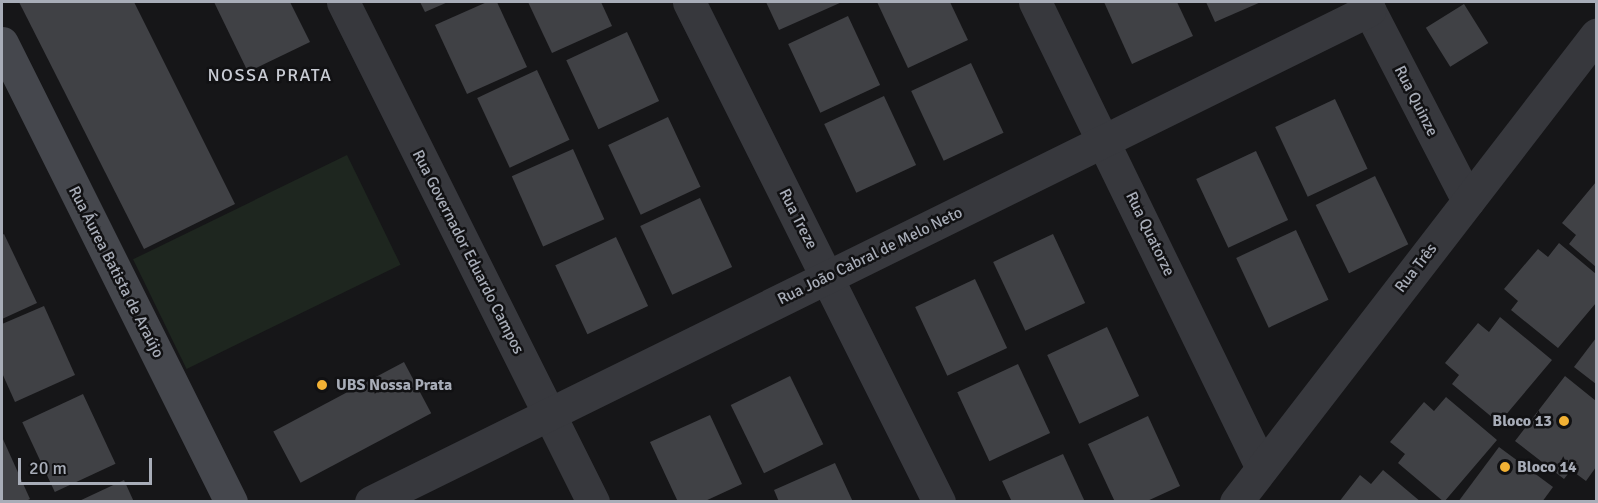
<!DOCTYPE html>
<html>
<head>
<meta charset="utf-8">
<style>
	body { margin:0 }
	#map { position:relative; width:1598px; height:503px; overflow:hidden; background:#161618; font-family:Signika,sans-serif }
	div>[style] { position:absolute }
	.green>* { inset:0; background:#1e261f; transform-origin:0 0 }
	.building>* { inset:0; background:#404145; transform-origin:0 0 }
	.street>* { height:33px; margin:-16.5px; padding:0 16.5px; transform-origin:16.5px; border-radius:16.5px; background:#37383d }
	.secondary>* { height:33px; margin:-16.5px; padding:0 16.5px; transform-origin:16.5px; border-radius:16.5px; background:#45474d }
	.dots>* { width:16px; height:16px; translate:-50% -50%; box-sizing:border-box; border:3px solid #111113; border-radius:50% }
	span { translate:-50% -50%; white-space:nowrap; text-align:center; line-height:1.15; -webkit-text-stroke:5px #111113; paint-order:stroke }
	.street-label { font-size:16px; color:#a8adb8 }
	.poi-label { font-size:16px; color:#a8adb8; font-weight:700 }
	.left { translate:0 -50%; text-align:left }
	.right { translate:-100% -50%; text-align:right }
	.neighbourhood-label { font-size:18px; color:#c9ccd4; letter-spacing:1.5px }
	.frame { position:absolute; inset:0; border:3px solid #a8adb8; pointer-events:none }
	.scale { position:absolute; left:18px; top:458px; width:134px; height:27px; box-sizing:border-box; border:3px solid #a8adb8; border-top:0; padding-left:8px; font-size:18px; line-height:21px; white-space:nowrap; color:#a8adb8; -webkit-text-stroke:4px #111113; paint-order:stroke }
</style>
</head>
<body>
<div id="map">
	<div class="green">
		<div style="left:347px;top:155px;width:122px;height:238px;rotate:64deg"></div>
	</div>
	<div class="building">
		<div style="clip-path:polygon(19px 2px,134px 2px,235px 204px,144px 249px)"></div>
		<div style="clip-path:polygon(214px 2px,290px 2px,310px 42px,248px 72px)"></div>
		<div style="clip-path:polygon(420px 2px,448px 2px,425px 12px)"></div>
		<div style="clip-path:polygon(487px 2px,497px 2px,527px 67px,467px 94px,435px 25px)"></div>
		<div style="clip-path:polygon(528px 2px,601px 2px,612px 26px,552px 53px)"></div>
		<div style="clip-path:polygon(766px 2px,842px 2px,779px 30px)"></div>
		<div style="clip-path:polygon(877px 2px,950px 2px,968px 40px,908px 68px)"></div>
		<div style="clip-path:polygon(1104px 2px,1177px 2px,1193px 36px,1132px 64px)"></div>
		<div style="clip-path:polygon(1206px 2px,1261px 2px,1215px 22px)"></div>
		<div style="left:1464px;top:4px;width:46px;height:45px;rotate:58deg"></div>
		<div style="left:848px;top:16px;width:76px;height:66px;rotate:65deg"></div>
		<div style="left:627px;top:32px;width:76px;height:67px;rotate:65deg"></div>
		<div style="left:971px;top:63px;width:77px;height:66px;rotate:65deg"></div>
		<div style="left:537px;top:70px;width:77px;height:66px;rotate:65deg"></div>
		<div style="left:884px;top:96px;width:76px;height:66px;rotate:65deg"></div>
		<div style="left:1335px;top:99px;width:77px;height:66px;rotate:65deg"></div>
		<div style="left:668px;top:117px;width:77px;height:66px;rotate:65deg"></div>
		<div style="left:573px;top:149px;width:77px;height:67px;rotate:66deg"></div>
		<div style="left:1256px;top:151px;width:76px;height:66px;rotate:65deg"></div>
		<div style="left:1375px;top:176px;width:76px;height:66px;rotate:64deg"></div>
		<div style="clip-path:polygon(1596px 182px,1596px 267px,1569px 244px,1576px 235px,1562px 223px)"></div>
		<div style="left:700px;top:198px;width:76px;height:66px;rotate:65deg"></div>
		<div style="left:1296px;top:230px;width:77px;height:66px;rotate:65deg"></div>
		<div style="clip-path:polygon(4px 234px,37px 303px,2px 319px,2px 235px)"></div>
		<div style="left:1053px;top:234px;width:76px;height:66px;rotate:65deg"></div>
		<div style="left:616px;top:237px;width:76px;height:67px;rotate:65deg"></div>
		<div style="clip-path:polygon(1559px 243px,1596px 274px,1596px 303px,1558px 348px,1511px 310px,1518px 301px,1504px 289px,1538px 249px,1548px 257px)"></div>
		<div style="left:975px;top:279px;width:76px;height:66px;rotate:65deg"></div>
		<div style="clip-path:polygon(44px 306px,75px 375px,15px 402px,2px 373px,2px 324px)"></div>
		<div style="clip-path:polygon(1500px 317px,1552px 360px,1499px 423px,1452px 384px,1459px 375px,1445px 363px,1478px 323px,1489px 332px)"></div>
		<div style="left:1107px;top:327px;width:76px;height:66px;rotate:65deg"></div>
		<div style="clip-path:polygon(1596px 338px,1596px 384px,1574px 367px)"></div>
		<div style="left:404px;top:362px;width:58px;height:148px;rotate:62deg"></div>
		<div style="left:1018px;top:364px;width:76px;height:67px;rotate:65deg"></div>
		<div style="left:790px;top:376px;width:76px;height:66px;rotate:64deg"></div>
		<div style="clip-path:polygon(1565px 376px,1596px 401px,1596px 467px,1586px 481px,1571px 470px,1564px 479px,1515px 441px)"></div>
		<div style="left:83px;top:394px;width:77px;height:67px;rotate:65deg"></div>
		<div style="clip-path:polygon(1446px 397px,1497px 440px,1444px 502px,1398px 463px,1405px 454px,1390px 442px,1424px 402px,1434px 411px)"></div>
		<div style="clip-path:polygon(710px 415px,742px 484px,703px 502px,678px 502px,650px 442px)"></div>
		<div style="clip-path:polygon(1148px 416px,1180px 486px,1145px 502px,1115px 502px,1088px 444px)"></div>
		<div style="clip-path:polygon(2px 437px,30px 499px,24px 502px,2px 502px)"></div>
		<div style="clip-path:polygon(1499px 447px,1553px 487px,1542px 502px,1458px 502px)"></div>
		<div style="clip-path:polygon(1063px 454px,1085px 502px,1012px 502px,1002px 481px)"></div>
		<div style="clip-path:polygon(835px 463px,853px 502px,779px 502px,774px 490px)"></div>
		<div style="clip-path:polygon(1383px 470px,1421px 502px,1339px 502px,1360px 475px,1371px 484px)"></div>
		<div style="clip-path:polygon(124px 480px,134px 502px,77px 502px)"></div>
	</div>
	<div class="street">
		<div style="left:343px;top:2px;width:559px;rotate:63.43deg"></div>
		<div style="left:689px;top:2px;width:559px;rotate:63.43deg"></div>
		<div style="left:1035px;top:2px;width:518px;rotate:64.03deg"></div>
		<div style="left:1365px;top:2px;width:224px;rotate:62.6deg"></div>
		<div style="left:371px;top:502px;width:1113px;rotate:-26.24deg"></div>
		<div style="left:1236px;top:502px;width:590px;rotate:-52.37deg"></div>
	</div>
	<div class="secondary">
		<div style="left:2px;top:43px;width:513px;rotate:63.48deg"></div>
	</div>
	<div class="dots">
		<div style="left:322px;top:385px;background:#f2b134"></div>
		<div style="left:1564px;top:421px;background:#f2b134"></div>
		<div style="left:1505px;top:467px;background:#f2b134"></div>
	</div>
	<div class="street-label">
		<span style="left:1416px;top:101px;rotate:63deg">Rua Quinze</span>
		<span style="left:798px;top:219px;rotate:63deg">Rua Treze</span>
		<span style="left:1150px;top:234px;rotate:64deg">Rua Quatorze</span>
		<span style="left:468px;top:252px;rotate:63deg">Rua Governador Eduardo Campos</span>
		<span style="left:870px;top:256px;rotate:-26deg">Rua João Cabral de Melo Neto</span>
		<span style="left:1416px;top:268px;rotate:-52deg">Rua Três</span>
		<span style="left:116px;top:272px;rotate:63deg">Rua Áurea Batista de Araújo</span>
	</div>
	<div class="poi-label">
		<span class="left" style="left:336px;top:385px">UBS Nossa Prata</span>
		<span class="right" style="left:1552px;top:421px">Bloco 13</span>
		<span class="left" style="left:1517px;top:467px">Bloco 14</span>
	</div>
	<div class="neighbourhood-label">
		<span style="left:270px;top:75px">NOSSA PRATA</span>
	</div>
	<div class="frame"></div>
	<div class="scale">20 m</div>
</div>
</body>
</html>
